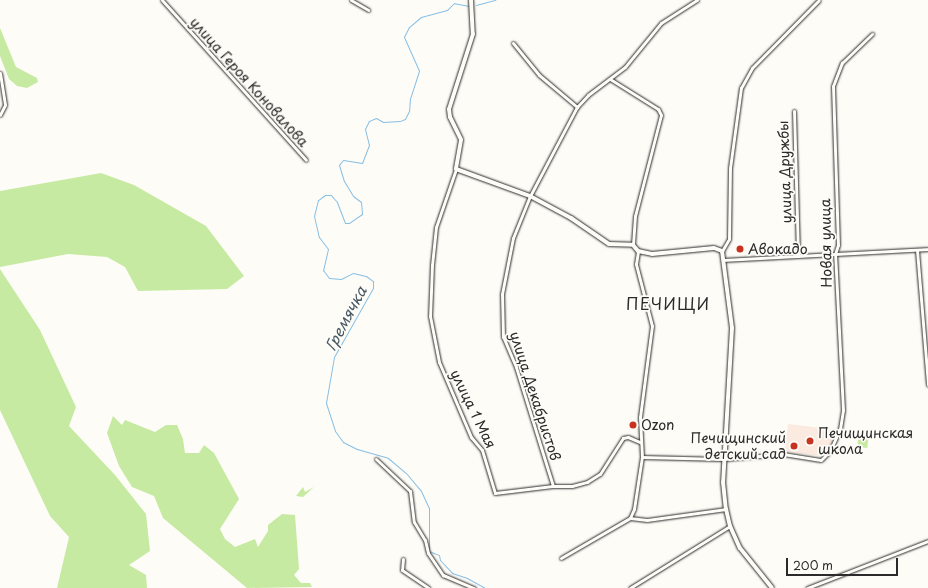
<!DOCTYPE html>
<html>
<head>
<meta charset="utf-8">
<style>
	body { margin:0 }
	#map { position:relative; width:928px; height:588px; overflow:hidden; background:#fdfcf7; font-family:"Playpen Sans",sans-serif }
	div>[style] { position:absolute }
	.built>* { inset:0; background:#fbeae0 }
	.green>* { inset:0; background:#c7eaa3; transform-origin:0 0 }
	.stream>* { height:1px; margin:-0.5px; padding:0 0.5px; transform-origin:0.5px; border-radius:0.5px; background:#87bfe5 }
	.roads { filter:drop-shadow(0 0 1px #2b2b2b) drop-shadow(0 0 1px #2b2b2b) }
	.street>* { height:3px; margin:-1.5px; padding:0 1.5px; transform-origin:1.5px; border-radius:1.5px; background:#fdfcf7 }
	.secondary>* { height:4px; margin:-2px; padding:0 2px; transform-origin:2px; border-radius:2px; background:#fdfcf7 }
	.dots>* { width:11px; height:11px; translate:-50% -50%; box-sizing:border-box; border:2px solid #fdfcf7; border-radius:50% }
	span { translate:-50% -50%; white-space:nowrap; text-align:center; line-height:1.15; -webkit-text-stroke:3.5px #fdfcf7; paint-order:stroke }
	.street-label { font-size:14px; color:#2b2b2b }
	.poi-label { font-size:14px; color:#2b2b2b }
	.left { translate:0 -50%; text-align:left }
	.right { translate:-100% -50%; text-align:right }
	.water-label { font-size:15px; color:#475763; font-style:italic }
	.quarter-label { font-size:16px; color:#2b2b2b; letter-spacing:1px }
	.scale { position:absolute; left:786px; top:558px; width:112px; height:18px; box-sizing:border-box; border:2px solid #2b2b2b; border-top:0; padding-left:5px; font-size:12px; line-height:14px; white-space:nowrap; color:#2b2b2b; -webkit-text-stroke:3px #fdfcf7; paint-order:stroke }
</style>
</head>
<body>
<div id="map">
	<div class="built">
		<div style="clip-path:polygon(788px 424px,831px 429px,837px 432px,829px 449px,821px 456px,785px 452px)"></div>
	</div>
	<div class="green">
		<div style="clip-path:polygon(0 28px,16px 67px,37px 78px,38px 82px,27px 88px,17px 86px,9px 79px,0 56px)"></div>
		<div style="clip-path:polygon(101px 173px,134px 185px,206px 226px,244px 276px,227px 289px,138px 291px,125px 267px,107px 257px,68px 254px,0 267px,0 191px)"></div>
		<div style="clip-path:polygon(0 269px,40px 330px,76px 407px,69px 426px,115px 475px,146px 514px,150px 551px,129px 565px,146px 575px,147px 588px,57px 588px,69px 537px,50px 516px,0 410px)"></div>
		<div style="clip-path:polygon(113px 416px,122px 425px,125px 420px,155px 432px,166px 425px,177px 425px,183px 439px,185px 453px,199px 453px,204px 445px,214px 453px,239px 499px,220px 529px,225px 539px,235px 547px,255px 539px,258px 547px,268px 531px,268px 525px,282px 514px,295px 515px,299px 569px,294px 575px,301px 583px,310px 583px,312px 587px,247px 588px,163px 518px,154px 496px,132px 487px,119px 466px,107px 433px)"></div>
		<div style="left:859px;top:431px;width:10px;height:16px;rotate:6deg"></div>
		<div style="clip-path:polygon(303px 487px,305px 492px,314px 487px,303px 497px,296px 496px)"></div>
	</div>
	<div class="stream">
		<div style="left:476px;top:5px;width:20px;rotate:-15deg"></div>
		<div style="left:469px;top:6px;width:15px;rotate:-169deg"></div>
		<div style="left:454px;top:3px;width:10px;rotate:135deg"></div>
		<div style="left:447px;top:10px;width:27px;rotate:165deg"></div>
		<div style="left:421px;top:17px;width:16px;rotate:140deg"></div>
		<div style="left:409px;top:27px;width:11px;rotate:117deg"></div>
		<div style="left:404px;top:37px;width:37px;rotate:66deg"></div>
		<div style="left:419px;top:71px;width:28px;rotate:108deg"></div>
		<div style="left:410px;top:98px;width:13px;rotate:94deg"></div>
		<div style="left:409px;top:111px;width:9px;rotate:117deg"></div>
		<div style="left:405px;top:119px;width:5px;rotate:158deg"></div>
		<div style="left:400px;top:121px;width:17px;rotate:177deg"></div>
		<div style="left:383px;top:122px;width:8px;rotate:-150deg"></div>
		<div style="left:376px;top:118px;width:8px;rotate:157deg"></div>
		<div style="left:369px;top:121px;width:9px;rotate:117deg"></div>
		<div style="left:365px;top:129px;width:16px;rotate:76deg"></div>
		<div style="left:369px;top:145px;width:19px;rotate:111deg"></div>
		<div style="left:362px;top:163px;width:19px;rotate:-171deg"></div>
		<div style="left:343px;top:160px;width:6px;rotate:129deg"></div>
		<div style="left:339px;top:165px;width:17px;rotate:73deg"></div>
		<div style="left:344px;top:181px;width:17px;rotate:59deg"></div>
		<div style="left:353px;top:196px;width:10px;rotate:37deg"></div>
		<div style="left:361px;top:202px;width:12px;rotate:85deg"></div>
		<div style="left:362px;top:214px;width:16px;rotate:145deg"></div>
		<div style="left:349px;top:223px;width:4px;rotate:180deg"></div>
		<div style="left:345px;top:223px;width:22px;rotate:-111deg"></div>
		<div style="left:337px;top:202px;width:9px;rotate:-131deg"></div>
		<div style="left:331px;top:195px;width:6px;rotate:180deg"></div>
		<div style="left:325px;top:195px;width:9px;rotate:144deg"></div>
		<div style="left:318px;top:200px;width:16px;rotate:104deg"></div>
		<div style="left:314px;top:216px;width:22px;rotate:77deg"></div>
		<div style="left:319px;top:237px;width:15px;rotate:53deg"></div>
		<div style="left:328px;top:249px;width:22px;rotate:103deg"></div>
		<div style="left:323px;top:270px;width:10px;rotate:53deg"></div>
		<div style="left:329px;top:278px;width:12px;rotate:5deg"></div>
		<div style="left:341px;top:279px;width:13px;rotate:-27deg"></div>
		<div style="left:353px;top:273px;width:13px;rotate:13deg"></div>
		<div style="left:366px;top:276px;width:9px;rotate:36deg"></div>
		<div style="left:373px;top:281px;width:7px;rotate:90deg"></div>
		<div style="left:373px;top:288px;width:79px;rotate:119.5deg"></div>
		<div style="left:334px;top:357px;width:47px;rotate:99.9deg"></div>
		<div style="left:326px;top:403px;width:29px;rotate:72deg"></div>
		<div style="left:335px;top:431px;width:14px;rotate:54deg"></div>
		<div style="left:343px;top:442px;width:16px;rotate:27deg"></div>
		<div style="left:357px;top:449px;width:32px;rotate:16deg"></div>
		<div style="left:388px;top:458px;width:23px;rotate:40deg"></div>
		<div style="left:406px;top:473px;width:23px;rotate:50deg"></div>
		<div style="left:421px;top:491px;width:19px;rotate:65deg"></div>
		<div style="left:429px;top:508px;width:43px;rotate:90deg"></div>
		<div style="left:429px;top:551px;width:11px;rotate:22deg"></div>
		<div style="left:439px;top:555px;width:5px;rotate:79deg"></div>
		<div style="left:440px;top:560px;width:18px;rotate:47deg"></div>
		<div style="left:452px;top:573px;width:16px;rotate:18deg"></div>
		<div style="left:467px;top:578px;width:21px;rotate:29deg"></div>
	</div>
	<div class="roads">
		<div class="street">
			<div style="left:162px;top:0;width:215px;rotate:48deg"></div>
			<div style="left:351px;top:0;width:20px;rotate:30deg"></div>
			<div style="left:513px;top:43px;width:41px;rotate:50.9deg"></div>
			<div style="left:539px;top:75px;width:50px;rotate:40.1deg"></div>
			<div style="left:0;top:73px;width:32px;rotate:81deg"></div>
			<div style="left:5px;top:105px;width:11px;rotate:117deg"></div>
			<div style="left:610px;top:79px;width:57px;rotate:32deg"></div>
			<div style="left:658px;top:109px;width:7px;rotate:63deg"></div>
			<div style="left:661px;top:115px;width:104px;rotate:104.4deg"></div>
			<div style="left:635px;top:216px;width:29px;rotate:94deg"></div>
			<div style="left:794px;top:111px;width:145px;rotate:88.4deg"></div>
			<div style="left:456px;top:169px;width:61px;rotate:109deg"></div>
			<div style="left:436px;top:227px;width:38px;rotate:96deg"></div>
			<div style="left:432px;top:265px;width:51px;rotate:92.2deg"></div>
			<div style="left:430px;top:316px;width:47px;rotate:78.9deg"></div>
			<div style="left:439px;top:362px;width:82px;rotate:66.9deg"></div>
			<div style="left:471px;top:437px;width:17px;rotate:50deg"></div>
			<div style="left:482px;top:450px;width:45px;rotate:73.2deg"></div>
			<div style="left:495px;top:493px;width:58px;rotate:-6.9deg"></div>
			<div style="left:553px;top:486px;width:19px"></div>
			<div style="left:572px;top:486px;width:16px;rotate:-15deg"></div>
			<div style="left:587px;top:482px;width:15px;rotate:-32deg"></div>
			<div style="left:600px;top:474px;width:43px;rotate:-57.4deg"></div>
			<div style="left:623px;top:438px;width:5px;rotate:-11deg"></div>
			<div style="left:628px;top:437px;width:13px;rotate:23deg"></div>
			<div style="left:917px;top:250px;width:135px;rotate:85.3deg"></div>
			<div style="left:722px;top:251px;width:14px;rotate:-60deg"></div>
			<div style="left:729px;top:239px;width:71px;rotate:-89.2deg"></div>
			<div style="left:730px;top:168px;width:81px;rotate:-82.2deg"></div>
			<div style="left:741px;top:88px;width:23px;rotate:-61deg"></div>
			<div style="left:752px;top:68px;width:95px;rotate:-45.4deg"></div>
			<div style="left:724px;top:260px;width:204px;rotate:-3.1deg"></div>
			<div style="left:642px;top:457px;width:82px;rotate:1.4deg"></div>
			<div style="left:724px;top:459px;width:59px;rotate:-4.8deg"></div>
			<div style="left:783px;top:454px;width:38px;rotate:9deg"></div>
			<div style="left:821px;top:460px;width:13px;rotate:-45deg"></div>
			<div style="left:830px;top:451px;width:24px;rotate:-66deg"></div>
			<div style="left:840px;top:429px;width:19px;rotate:-81deg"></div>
			<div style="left:843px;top:410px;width:156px;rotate:-92.9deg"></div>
			<div style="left:835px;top:254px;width:9px;rotate:-72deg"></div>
			<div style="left:838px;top:245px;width:159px;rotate:-91.8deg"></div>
			<div style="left:833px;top:86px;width:25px;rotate:-69deg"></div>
			<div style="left:842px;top:63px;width:42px;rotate:-44deg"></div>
			<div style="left:376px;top:459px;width:47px;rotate:43.3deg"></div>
			<div style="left:410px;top:491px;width:31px;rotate:83deg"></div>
			<div style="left:414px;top:522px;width:21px;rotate:59deg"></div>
			<div style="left:425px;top:540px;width:13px;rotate:77deg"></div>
			<div style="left:428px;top:553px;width:27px;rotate:56deg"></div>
			<div style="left:443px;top:575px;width:34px;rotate:23deg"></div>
			<div style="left:553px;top:486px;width:125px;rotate:-107.3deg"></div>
			<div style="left:516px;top:367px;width:33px;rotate:-113deg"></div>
			<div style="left:503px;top:337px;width:43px;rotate:-91.3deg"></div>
			<div style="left:502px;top:294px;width:57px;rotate:-78.9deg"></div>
			<div style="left:513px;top:238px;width:45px;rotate:-68deg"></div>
			<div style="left:530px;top:196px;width:101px;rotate:-62.2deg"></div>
			<div style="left:577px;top:107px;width:16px;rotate:-47deg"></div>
			<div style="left:588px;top:95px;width:46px;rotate:-37.1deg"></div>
			<div style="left:625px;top:67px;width:57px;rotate:-50.7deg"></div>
			<div style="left:661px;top:23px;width:43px;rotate:-32.6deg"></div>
			<div style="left:630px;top:518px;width:10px;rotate:-66deg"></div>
			<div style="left:634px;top:509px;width:53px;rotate:-81.3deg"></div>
			<div style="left:642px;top:457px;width:40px;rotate:-92.9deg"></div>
			<div style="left:640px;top:417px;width:92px;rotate:-82.5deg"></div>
			<div style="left:652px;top:326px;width:64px;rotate:-104.5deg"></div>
			<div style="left:636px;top:264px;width:13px;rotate:-81deg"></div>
			<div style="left:561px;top:558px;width:80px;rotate:-30.1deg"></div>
			<div style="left:630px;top:518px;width:17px;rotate:7deg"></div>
			<div style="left:647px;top:520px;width:80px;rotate:-7.9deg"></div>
			<div style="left:403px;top:559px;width:11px;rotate:95deg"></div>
			<div style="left:402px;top:570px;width:32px;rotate:34deg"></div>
			<div style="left:630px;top:588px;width:118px;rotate:-31.8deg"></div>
			<div style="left:807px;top:588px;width:130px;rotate:-21.2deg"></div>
		</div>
		<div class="secondary">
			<div style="left:471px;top:0;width:34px;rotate:87deg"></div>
			<div style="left:473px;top:34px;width:79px;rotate:107.7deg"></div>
			<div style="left:449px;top:109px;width:8px;rotate:83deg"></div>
			<div style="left:450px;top:117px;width:25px;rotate:64deg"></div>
			<div style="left:461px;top:140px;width:29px;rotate:100deg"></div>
			<div style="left:456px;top:169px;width:79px;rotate:20deg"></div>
			<div style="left:530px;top:196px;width:47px;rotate:28.2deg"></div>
			<div style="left:571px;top:218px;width:46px;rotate:34.4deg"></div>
			<div style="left:609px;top:244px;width:24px;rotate:2deg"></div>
			<div style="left:633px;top:245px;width:8px;rotate:50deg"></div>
			<div style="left:638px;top:251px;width:14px;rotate:12deg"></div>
			<div style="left:652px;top:254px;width:62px;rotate:-5.5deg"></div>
			<div style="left:714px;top:248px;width:9px;rotate:21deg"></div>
			<div style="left:722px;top:251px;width:78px;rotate:82.6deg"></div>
			<div style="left:732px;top:328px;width:154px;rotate:93.3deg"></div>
			<div style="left:723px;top:482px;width:27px;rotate:84deg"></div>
			<div style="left:726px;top:509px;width:17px;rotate:77deg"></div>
			<div style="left:730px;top:526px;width:24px;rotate:66deg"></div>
			<div style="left:740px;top:548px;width:51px;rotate:51.3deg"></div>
		</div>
	</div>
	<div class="dots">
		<div style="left:740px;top:249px;background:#c8321e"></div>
		<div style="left:633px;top:425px;background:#c8321e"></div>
		<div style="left:810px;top:441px;background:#c8321e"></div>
		<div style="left:794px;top:446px;background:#c8321e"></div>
	</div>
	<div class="street-label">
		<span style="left:249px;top:82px;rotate:48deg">улица Героя Коновалова</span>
		<span style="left:785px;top:172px;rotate:-92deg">улица Дружбы</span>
		<span style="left:826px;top:243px;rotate:-91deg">Новая улица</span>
		<span style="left:535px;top:396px;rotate:72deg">улица Декабристов</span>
		<span style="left:473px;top:409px;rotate:64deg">улица 1 Мая</span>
	</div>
	<div class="poi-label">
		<span class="left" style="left:748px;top:249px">Авокадо</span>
		<span class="left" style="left:641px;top:425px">Ozon</span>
		<span class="left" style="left:818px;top:441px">Печищинская<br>школа</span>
		<span class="right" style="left:786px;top:446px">Печищинский<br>детский сад</span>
	</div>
	<div class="water-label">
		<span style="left:345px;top:318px;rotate:-62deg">Гремячка</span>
	</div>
	<div class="quarter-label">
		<span style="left:668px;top:303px">ПЕЧИЩИ</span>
	</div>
	<div class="scale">200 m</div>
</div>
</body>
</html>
